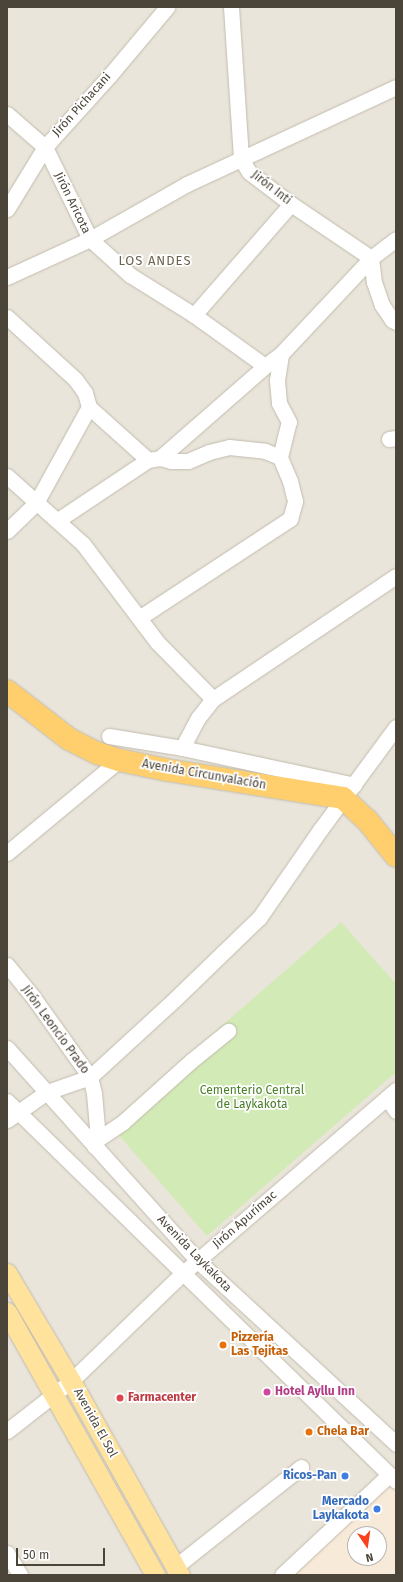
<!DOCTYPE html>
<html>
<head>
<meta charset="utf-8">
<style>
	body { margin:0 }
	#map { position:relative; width:403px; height:1582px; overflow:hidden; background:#f6f3ec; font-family:"Fira Sans",sans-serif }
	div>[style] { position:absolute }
	.residential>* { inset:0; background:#eae5da }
	.commercial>* { inset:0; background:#f7ead8 }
	.green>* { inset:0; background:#d2eab5 }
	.roads { filter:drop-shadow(0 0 1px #c2bbae) drop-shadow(0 0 1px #c2bbae) }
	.minor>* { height:15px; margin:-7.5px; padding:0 7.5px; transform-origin:7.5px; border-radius:7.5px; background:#fff }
	.major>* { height:19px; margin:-9.5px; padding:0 9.5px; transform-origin:9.5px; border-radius:9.5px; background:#ffe39c }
	.highway>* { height:22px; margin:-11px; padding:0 11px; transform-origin:11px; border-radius:11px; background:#ffcf6e }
	.dots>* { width:11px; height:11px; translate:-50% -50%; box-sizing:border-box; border:2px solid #fff; border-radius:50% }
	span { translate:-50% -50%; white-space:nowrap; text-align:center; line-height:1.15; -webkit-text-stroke:3.5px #fff; paint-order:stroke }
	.street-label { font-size:12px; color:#4b4439 }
	.park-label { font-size:12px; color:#4a7f2a }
	.food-label { font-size:12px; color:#c56008; font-weight:700 }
	.left { translate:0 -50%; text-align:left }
	.hotel-label { font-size:12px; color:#b23c85; font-weight:700 }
	.health-label { font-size:12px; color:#be3a42; font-weight:700 }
	.shop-label { font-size:12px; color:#366cbe; font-weight:700 }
	.right { translate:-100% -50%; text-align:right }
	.neighbourhood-label { font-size:13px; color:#6e6250; letter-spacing:1px }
	.frame { position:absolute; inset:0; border:8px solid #4b4439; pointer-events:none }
	.north { position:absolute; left:347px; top:1526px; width:40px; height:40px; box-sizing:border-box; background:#fff; border:1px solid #b7b4b0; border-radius:50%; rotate:167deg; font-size:11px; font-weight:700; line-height:16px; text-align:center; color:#4b4439 }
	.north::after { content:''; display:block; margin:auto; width:14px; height:18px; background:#fc3f1d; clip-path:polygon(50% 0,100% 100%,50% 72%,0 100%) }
	.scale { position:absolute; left:16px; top:1548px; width:89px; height:18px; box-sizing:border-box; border:2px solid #4b4439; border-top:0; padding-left:5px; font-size:12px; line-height:14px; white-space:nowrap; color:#4b4439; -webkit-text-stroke:3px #fff; paint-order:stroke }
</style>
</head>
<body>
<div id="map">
	<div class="residential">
		<div style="clip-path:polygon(evenodd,7px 7px,396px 7px,396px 1575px,7px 1575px,7px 7px,355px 1534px,379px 1534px,379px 1558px,355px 1558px,355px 1534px)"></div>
	</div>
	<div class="commercial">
		<div style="clip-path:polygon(evenodd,391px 1479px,396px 1484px,396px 1575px,287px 1575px,391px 1479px,355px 1534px,379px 1534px,379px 1558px,355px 1558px,355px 1534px)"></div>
	</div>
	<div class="green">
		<div style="clip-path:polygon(341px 922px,396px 984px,396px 1072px,207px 1236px,109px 1124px)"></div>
	</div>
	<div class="roads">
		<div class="minor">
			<div style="left:231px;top:7px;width:152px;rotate:86.2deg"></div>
			<div style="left:241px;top:159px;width:15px;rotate:58deg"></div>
			<div style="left:249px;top:172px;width:53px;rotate:37.3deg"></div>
			<div style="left:291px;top:204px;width:97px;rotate:34deg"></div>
			<div style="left:371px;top:258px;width:24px;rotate:83deg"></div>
			<div style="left:374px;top:282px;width:24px;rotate:71deg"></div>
			<div style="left:382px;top:305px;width:18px;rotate:56deg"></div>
			<div style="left:392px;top:320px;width:4px;rotate:27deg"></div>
			<div style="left:7px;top:114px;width:50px;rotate:41deg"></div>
			<div style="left:45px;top:147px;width:102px;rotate:63.9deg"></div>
			<div style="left:90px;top:239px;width:54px;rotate:42deg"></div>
			<div style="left:130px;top:275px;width:75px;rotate:32deg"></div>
			<div style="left:194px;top:315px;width:87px;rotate:35.7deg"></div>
			<div style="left:7px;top:209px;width:73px;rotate:-58.5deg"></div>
			<div style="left:45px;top:147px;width:97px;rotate:-47.9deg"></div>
			<div style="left:110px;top:75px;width:89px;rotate:-50deg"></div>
			<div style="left:7px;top:277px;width:91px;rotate:-24.6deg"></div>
			<div style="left:90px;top:239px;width:112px;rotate:-29.6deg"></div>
			<div style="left:187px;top:184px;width:230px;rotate:-24.9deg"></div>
			<div style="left:194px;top:315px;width:147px;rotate:-48.9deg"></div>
			<div style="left:7px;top:317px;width:92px;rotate:42.4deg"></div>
			<div style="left:75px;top:379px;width:17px;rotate:54deg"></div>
			<div style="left:85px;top:393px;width:15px;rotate:74deg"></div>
			<div style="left:89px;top:407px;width:79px;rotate:41.9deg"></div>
			<div style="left:389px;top:439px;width:7px;rotate:-8deg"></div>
			<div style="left:160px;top:458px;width:11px;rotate:15deg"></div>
			<div style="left:171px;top:461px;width:17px"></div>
			<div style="left:188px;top:461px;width:23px;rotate:-23deg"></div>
			<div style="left:209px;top:452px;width:21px;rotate:-14deg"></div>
			<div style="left:229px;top:447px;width:36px;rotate:6deg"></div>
			<div style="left:265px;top:451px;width:16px;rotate:22deg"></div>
			<div style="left:7px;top:476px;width:102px;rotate:41.8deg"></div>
			<div style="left:83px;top:544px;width:123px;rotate:52.9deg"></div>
			<div style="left:157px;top:642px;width:80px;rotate:45.5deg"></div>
			<div style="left:58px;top:520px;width:108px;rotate:-33.7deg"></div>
			<div style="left:148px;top:460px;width:12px;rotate:-9deg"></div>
			<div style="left:160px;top:458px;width:140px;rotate:-41.2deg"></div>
			<div style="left:265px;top:366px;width:20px;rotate:-37deg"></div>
			<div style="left:281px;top:354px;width:132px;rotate:-46.8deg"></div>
			<div style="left:371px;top:258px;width:31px;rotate:-37deg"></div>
			<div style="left:7px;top:531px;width:40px;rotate:-44deg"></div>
			<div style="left:36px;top:503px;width:110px;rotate:-61.1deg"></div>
			<div style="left:139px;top:618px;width:181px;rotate:-33.3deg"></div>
			<div style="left:290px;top:519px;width:19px;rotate:-74deg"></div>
			<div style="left:295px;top:501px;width:21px;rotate:-104deg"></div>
			<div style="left:290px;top:481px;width:26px;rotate:-113deg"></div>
			<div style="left:280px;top:457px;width:36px;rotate:-76deg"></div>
			<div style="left:289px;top:422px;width:21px;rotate:-118deg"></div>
			<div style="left:279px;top:403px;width:23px;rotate:-95deg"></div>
			<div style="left:277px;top:380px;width:26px;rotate:-81deg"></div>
			<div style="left:109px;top:736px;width:74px;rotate:9.3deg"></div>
			<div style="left:182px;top:748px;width:176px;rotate:12.1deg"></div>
			<div style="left:182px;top:748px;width:34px;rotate:-62deg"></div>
			<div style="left:198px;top:718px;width:24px;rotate:-52deg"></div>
			<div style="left:213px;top:699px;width:220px;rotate:-33.9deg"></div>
			<div style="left:7px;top:853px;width:146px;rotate:-39.7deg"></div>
			<div style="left:7px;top:965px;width:41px;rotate:50.9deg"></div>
			<div style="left:33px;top:997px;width:98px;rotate:54.5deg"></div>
			<div style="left:90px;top:1077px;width:16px;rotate:76deg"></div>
			<div style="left:94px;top:1093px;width:46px;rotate:85deg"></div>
			<div style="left:98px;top:1139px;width:8px;rotate:120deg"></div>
			<div style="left:7px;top:1048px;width:286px;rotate:48.1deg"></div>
			<div style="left:198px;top:1261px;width:270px;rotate:42.7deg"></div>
			<div style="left:387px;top:1098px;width:16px;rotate:55deg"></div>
			<div style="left:7px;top:1101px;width:544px;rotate:44.33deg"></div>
			<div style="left:7px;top:1120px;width:49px;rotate:-35deg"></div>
			<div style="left:47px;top:1092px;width:46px;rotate:-19.2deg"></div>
			<div style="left:90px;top:1077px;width:115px;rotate:-42.5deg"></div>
			<div style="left:175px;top:999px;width:117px;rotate:-44deg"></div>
			<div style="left:259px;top:918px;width:107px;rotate:-55.3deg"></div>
			<div style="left:320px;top:830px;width:128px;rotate:-53.6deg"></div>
			<div style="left:98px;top:1139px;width:30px;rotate:-34deg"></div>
			<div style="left:123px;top:1122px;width:91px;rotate:-41.9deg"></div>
			<div style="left:191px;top:1061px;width:48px;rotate:-39deg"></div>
			<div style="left:7px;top:1431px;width:81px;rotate:-38deg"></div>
			<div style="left:71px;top:1381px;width:156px;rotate:-44deg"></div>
			<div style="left:183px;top:1273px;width:281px;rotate:-40.7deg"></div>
			<div style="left:7px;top:1553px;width:26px;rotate:59deg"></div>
			<div style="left:175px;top:1567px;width:161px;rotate:-38.4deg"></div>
			<div style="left:282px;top:1575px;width:146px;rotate:-43.1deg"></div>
		</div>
		<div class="major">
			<div style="left:7px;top:1273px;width:126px;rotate:59.3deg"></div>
			<div style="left:71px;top:1381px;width:223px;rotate:60.7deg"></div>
			<div style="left:7px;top:1312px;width:302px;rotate:60.6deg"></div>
		</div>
		<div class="highway">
			<div style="left:7px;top:691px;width:78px;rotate:37.7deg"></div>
			<div style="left:69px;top:739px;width:31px;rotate:27deg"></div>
			<div style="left:97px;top:753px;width:23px;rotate:18deg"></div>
			<div style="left:119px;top:760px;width:49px;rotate:11.8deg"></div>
			<div style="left:167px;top:770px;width:178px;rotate:9deg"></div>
			<div style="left:343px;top:798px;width:33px;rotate:43deg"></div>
			<div style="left:367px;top:820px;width:46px;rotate:51.1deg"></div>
		</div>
	</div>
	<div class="dots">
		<div style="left:223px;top:1345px;background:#e8710a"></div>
		<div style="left:267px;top:1392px;background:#d1479c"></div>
		<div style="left:120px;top:1398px;background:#e0444e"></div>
		<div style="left:309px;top:1432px;background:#e8710a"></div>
		<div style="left:345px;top:1476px;background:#3f7fe0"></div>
		<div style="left:377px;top:1509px;background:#3f7fe0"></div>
	</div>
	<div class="street-label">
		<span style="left:82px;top:105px;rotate:-48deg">Jirón Pichacani</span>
		<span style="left:271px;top:188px;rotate:38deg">Jirón Inti</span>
		<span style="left:72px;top:203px;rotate:64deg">Jirón Aricota</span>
		<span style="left:204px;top:775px;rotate:10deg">Avenida Circunvalación</span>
		<span style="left:55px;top:1030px;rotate:54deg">Jirón Leoncio Prado</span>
		<span style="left:245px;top:1220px;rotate:-41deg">Jirón Apurímac</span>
		<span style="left:194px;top:1254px;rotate:46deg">Avenida Laykakota</span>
		<span style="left:95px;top:1423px;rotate:61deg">Avenida El Sol</span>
	</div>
	<div class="park-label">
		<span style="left:252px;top:1098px">Cementerio Central<br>de Laykakota</span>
	</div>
	<div class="food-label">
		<span class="left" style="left:231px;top:1345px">Pizzería<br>Las Tejitas</span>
		<span class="left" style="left:317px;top:1432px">Chela Bar</span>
	</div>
	<div class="hotel-label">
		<span class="left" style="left:275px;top:1392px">Hotel Ayllu Inn</span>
	</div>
	<div class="health-label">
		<span class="left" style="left:128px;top:1398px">Farmacenter</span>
	</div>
	<div class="shop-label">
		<span class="right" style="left:337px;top:1476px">Ricos-Pan</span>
		<span class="right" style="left:369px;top:1509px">Mercado<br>Laykakota</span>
	</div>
	<div class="neighbourhood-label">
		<span style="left:155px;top:261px">LOS ANDES</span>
	</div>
	<div class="frame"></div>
	<div class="north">N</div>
	<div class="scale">50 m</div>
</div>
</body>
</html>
